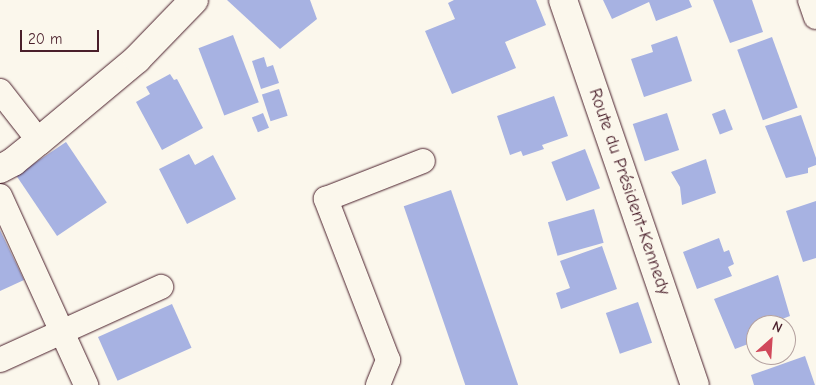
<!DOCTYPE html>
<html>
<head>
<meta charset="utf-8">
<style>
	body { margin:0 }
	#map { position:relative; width:816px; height:385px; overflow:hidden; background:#fbf7ec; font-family:"Comic Neue",sans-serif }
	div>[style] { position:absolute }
	.building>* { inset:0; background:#a7b2e2; transform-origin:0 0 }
	.roads { filter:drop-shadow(0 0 1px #4a1f2b) drop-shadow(0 0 1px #4a1f2b) }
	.street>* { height:24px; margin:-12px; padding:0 12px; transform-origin:12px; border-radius:12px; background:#fbf7ec }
	.secondary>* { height:28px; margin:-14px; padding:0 14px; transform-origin:14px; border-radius:14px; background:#fbf7ec }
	span { translate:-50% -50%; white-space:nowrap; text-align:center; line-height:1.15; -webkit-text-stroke:4px #fbf7ec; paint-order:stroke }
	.street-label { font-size:18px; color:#4a1f2b }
	.north { position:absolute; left:746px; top:315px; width:50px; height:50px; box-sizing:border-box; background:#fbf7ec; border:1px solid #b4a19f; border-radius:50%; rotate:26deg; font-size:14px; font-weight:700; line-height:20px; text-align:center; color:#4a1f2b }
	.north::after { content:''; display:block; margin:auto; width:18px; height:22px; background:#d1495b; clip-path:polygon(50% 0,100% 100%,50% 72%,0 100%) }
	.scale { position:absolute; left:20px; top:30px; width:79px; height:22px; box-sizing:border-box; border:2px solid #4a1f2b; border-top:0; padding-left:6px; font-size:15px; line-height:18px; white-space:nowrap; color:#4a1f2b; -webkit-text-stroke:4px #fbf7ec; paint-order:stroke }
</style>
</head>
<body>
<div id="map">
	<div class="building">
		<div style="clip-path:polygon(227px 0,310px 0,317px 19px,280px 49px)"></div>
		<div style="clip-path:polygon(454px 0,536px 0,546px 25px,505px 42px,516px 68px,452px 94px,425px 31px,455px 19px,448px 3px)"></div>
		<div style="clip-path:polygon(603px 0,689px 0,692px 7px,656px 21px,649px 2px,612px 19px)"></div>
		<div style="clip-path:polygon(713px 0,752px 0,763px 32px,730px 43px)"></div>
		<div style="left:233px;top:35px;width:72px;height:37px;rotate:69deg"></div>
		<div style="clip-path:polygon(677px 36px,692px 81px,644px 97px,631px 59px,653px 52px,651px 45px)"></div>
		<div style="left:772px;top:37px;width:75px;height:37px;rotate:70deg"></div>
		<div style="clip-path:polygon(264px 57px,267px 67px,273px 65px,279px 83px,261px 89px,252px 61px)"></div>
		<div style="clip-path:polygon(170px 74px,174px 80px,177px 79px,203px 128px,162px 150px,136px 102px,150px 94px,146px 87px)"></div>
		<div style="left:279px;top:89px;width:28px;height:18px;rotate:72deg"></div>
		<div style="clip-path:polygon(554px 96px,568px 136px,542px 145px,544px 149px,523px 156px,521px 151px,510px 155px,497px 116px)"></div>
		<div style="left:725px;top:109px;width:22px;height:14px;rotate:69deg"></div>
		<div style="left:263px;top:113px;width:16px;height:12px;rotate:68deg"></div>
		<div style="left:667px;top:113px;width:39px;height:36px;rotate:72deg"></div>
		<div style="clip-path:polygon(801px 115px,816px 158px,816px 165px,808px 168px,808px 173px,786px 178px,765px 126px)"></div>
		<div style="left:66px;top:142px;width:73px;height:60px;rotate:56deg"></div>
		<div style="left:585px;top:149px;width:42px;height:36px;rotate:69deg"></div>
		<div style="clip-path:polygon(189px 154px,195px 165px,213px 155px,236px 199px,187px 224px,159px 169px)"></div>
		<div style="clip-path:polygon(706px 159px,716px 193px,682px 205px,680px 187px,671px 172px)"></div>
		<div style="left:451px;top:190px;width:206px;height:50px;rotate:71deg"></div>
		<div style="clip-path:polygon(816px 201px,816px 258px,803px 262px,786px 211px)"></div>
		<div style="left:594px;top:209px;width:35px;height:48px;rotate:74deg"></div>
		<div style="clip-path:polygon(0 230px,24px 280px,0 291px)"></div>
		<div style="clip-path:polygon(719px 238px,724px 252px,729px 250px,734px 264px,728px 267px,732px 276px,697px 289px,683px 252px)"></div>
		<div style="clip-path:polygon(602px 246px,617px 289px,561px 309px,556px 293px,570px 288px,560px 261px)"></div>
		<div style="clip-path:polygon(778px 275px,790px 316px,766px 325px,756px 325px,756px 341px,735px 349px,714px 299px)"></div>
		<div style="left:638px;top:302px;width:43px;height:34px;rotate:71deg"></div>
		<div style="left:172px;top:304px;width:48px;height:81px;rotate:66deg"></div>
		<div style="clip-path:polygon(805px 356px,815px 385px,754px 385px,751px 375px)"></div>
	</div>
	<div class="roads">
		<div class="street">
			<div style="left:810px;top:0;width:18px;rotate:71deg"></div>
			<div style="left:0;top:91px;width:63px;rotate:52deg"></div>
			<div style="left:0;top:196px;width:208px;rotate:65.5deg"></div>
			<div style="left:0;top:360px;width:177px;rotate:-24.4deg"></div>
			<div style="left:378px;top:385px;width:27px;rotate:-68deg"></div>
			<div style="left:388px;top:360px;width:173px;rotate:-111.1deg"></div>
			<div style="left:326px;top:199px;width:104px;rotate:-21.4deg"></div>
		</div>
		<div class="secondary">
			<div style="left:563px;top:0;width:407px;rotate:71.1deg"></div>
			<div style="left:0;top:169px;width:15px;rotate:-28deg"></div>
			<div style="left:13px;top:162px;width:33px;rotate:-39deg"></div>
			<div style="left:39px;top:141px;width:128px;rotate:-39.9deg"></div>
			<div style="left:137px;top:59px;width:82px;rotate:-46deg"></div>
		</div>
	</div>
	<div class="street-label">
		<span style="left:629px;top:192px;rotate:71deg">Route du Président-Kennedy</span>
	</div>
	<div class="north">N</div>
	<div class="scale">20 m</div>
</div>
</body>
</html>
